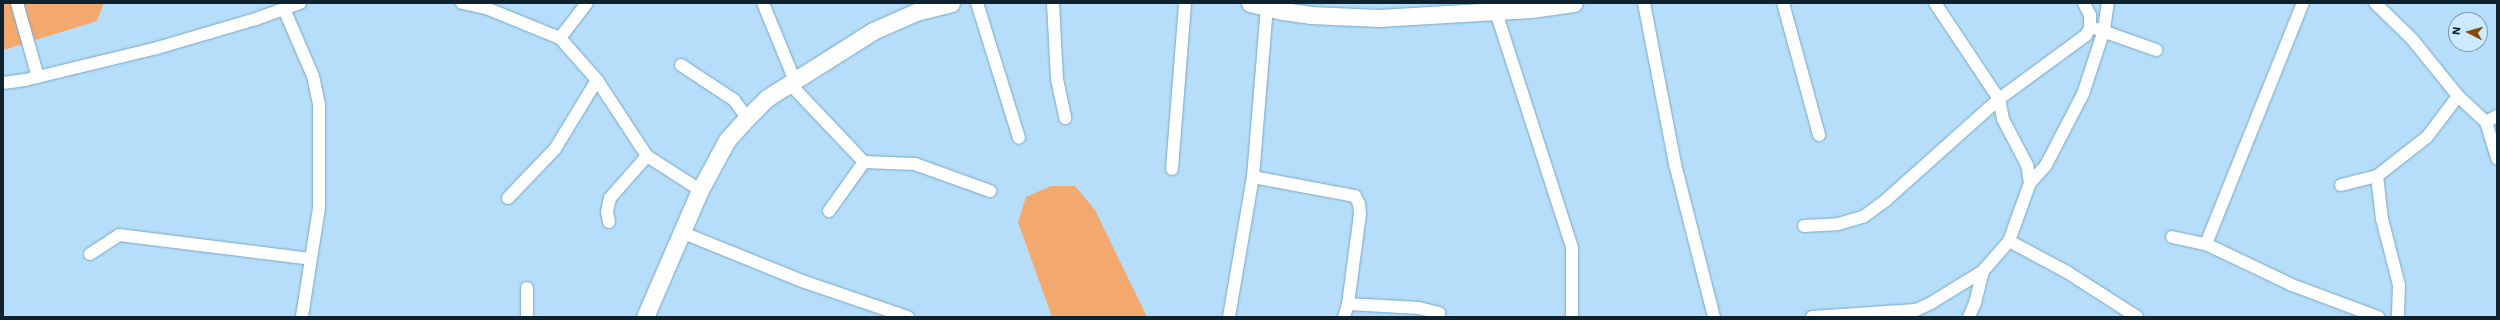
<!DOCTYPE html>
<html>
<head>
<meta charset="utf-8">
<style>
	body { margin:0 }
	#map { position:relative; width:2500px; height:320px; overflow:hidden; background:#b6defa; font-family:"Work Sans",sans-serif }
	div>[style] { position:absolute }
	.green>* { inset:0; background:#f3a96e }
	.roads { filter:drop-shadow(0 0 1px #77a7c8) drop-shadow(0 0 1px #77a7c8) }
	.street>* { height:12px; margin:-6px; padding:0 6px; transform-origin:6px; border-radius:6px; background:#fff }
	.secondary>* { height:17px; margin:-8.5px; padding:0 8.5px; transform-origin:8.5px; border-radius:8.5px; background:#fff }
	span { translate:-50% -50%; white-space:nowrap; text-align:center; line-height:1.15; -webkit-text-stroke:4px #cceaff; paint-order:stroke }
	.frame { position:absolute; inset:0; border:4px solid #0e222f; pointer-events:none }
	.north { position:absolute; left:2448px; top:12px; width:40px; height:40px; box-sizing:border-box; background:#cceaff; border:1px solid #809aac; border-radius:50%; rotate:276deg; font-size:11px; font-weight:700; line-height:16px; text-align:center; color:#0e222f }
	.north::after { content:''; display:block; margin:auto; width:14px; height:18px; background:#864906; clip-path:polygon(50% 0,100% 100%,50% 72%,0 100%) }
</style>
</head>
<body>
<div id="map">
	<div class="green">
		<div style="clip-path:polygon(3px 3px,104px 3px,97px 21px,3px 50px)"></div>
		<div style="clip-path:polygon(1051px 186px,1075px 186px,1095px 210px,1147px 317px,1052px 317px,1018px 222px,1026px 197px)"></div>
	</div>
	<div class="roads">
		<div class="street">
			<div style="left:17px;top:3px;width:77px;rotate:74.2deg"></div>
			<div style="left:462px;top:3px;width:25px;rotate:12deg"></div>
			<div style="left:486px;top:8px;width:80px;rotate:22.1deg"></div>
			<div style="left:560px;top:38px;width:56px;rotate:48.6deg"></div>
			<div style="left:597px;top:80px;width:91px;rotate:56.7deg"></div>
			<div style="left:647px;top:156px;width:63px;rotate:32.7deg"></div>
			<div style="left:763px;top:3px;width:84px;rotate:67.7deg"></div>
			<div style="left:977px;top:3px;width:141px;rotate:72.7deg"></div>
			<div style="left:1053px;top:3px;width:76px;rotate:87deg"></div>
			<div style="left:1057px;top:79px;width:40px;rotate:78deg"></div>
			<div style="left:1644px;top:3px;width:164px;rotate:79.1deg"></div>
			<div style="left:1675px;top:164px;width:158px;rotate:75.7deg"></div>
			<div style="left:1783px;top:3px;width:137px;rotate:74.7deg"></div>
			<div style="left:2375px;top:3px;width:52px;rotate:44.2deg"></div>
			<div style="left:2412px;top:39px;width:73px;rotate:51.1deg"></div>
			<div style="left:2458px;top:96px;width:38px;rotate:43deg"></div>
			<div style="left:2486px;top:122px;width:38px;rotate:73deg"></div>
			<div style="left:284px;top:9px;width:73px;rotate:66.6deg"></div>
			<div style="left:313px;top:76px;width:30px;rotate:78deg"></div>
			<div style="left:319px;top:105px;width:103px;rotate:90deg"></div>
			<div style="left:319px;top:208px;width:110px;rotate:98.9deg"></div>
			<div style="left:1496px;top:12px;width:248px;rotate:72.1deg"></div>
			<div style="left:1572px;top:248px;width:69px;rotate:90deg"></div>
			<div style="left:2097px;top:29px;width:63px;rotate:19.6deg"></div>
			<div style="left:560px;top:38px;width:44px;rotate:-52.4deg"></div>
			<div style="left:681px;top:65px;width:64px;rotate:33.4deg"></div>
			<div style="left:734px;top:100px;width:22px;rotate:54deg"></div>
			<div style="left:3px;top:83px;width:22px;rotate:-8deg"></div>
			<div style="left:25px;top:80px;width:136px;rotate:-13.6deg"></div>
			<div style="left:157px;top:48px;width:103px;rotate:-16.3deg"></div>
			<div style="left:256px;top:19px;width:47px;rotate:-20deg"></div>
			<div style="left:790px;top:84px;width:108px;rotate:46.5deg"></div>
			<div style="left:864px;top:162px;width:51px;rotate:2.2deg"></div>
			<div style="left:915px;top:164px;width:80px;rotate:19.8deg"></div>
			<div style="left:2486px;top:122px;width:13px;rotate:-29deg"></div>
			<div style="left:1172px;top:169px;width:167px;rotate:-85.5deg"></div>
			<div style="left:2377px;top:176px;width:43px;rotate:83.4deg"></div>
			<div style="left:2382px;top:219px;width:68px;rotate:75.6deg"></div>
			<div style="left:2399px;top:285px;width:32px;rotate:92deg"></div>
			<div style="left:1253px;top:177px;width:104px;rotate:10.6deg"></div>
			<div style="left:1355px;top:196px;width:9px;rotate:63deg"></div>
			<div style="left:1359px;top:204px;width:10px;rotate:84deg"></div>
			<div style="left:1360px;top:214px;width:91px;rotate:97.6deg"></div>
			<div style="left:1348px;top:304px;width:14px;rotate:107deg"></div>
			<div style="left:2030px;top:183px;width:24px;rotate:-48deg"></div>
			<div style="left:2046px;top:165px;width:80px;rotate:-62.5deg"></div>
			<div style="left:2083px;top:94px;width:67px;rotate:-71.8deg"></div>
			<div style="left:2104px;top:30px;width:27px;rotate:-82deg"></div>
			<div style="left:2341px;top:185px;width:37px;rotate:-14deg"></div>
			<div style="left:2377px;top:176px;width:63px;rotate:-38deg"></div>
			<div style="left:2427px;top:137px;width:51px;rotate:-52.9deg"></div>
			<div style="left:508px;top:198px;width:68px;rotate:-46.2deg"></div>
			<div style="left:555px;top:149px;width:81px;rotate:-58.7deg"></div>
			<div style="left:829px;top:211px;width:60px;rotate:-54.5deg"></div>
			<div style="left:609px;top:222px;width:10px;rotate:-101deg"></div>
			<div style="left:607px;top:212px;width:14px;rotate:-78deg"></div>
			<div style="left:610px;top:198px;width:56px;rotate:-48.6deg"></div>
			<div style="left:1804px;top:226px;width:34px;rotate:-3deg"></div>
			<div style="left:1838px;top:224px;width:26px;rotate:-16deg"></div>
			<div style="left:1863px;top:217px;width:29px;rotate:-36deg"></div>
			<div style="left:1886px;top:200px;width:152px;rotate:-41.8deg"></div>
			<div style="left:1999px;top:99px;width:108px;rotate:-36.3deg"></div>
			<div style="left:2086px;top:35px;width:8px;rotate:-60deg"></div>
			<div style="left:2090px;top:28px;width:13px;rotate:-90deg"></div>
			<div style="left:2090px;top:15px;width:13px;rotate:-117deg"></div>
			<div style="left:681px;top:232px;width:131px;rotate:22deg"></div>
			<div style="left:802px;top:281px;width:112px;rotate:18.8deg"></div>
			<div style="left:2172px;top:237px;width:35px;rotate:12deg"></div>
			<div style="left:2206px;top:244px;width:95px;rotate:25.5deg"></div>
			<div style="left:2292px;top:285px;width:92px;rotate:20.4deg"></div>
			<div style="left:2009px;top:241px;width:66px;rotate:28.1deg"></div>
			<div style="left:2067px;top:272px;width:83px;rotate:32.7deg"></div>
			<div style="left:2206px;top:244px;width:260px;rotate:-68.1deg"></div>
			<div style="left:90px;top:254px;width:35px;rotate:-33deg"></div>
			<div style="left:119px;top:235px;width:193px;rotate:7.1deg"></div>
			<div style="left:527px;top:288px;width:29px;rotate:90deg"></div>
			<div style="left:1348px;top:304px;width:71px;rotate:3.2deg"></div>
			<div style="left:1419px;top:308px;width:21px;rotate:14deg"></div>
			<div style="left:1229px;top:317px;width:142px;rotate:-80.3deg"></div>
			<div style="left:1253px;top:177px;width:171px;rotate:-85.3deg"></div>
			<div style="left:1812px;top:317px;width:104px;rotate:-3.9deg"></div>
			<div style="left:1916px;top:310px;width:17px;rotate:-25deg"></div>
			<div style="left:1931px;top:303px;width:61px;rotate:-31.6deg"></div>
			<div style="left:1983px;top:271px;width:40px;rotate:-49deg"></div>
			<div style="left:2009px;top:241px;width:62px;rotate:-70.1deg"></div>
			<div style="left:2030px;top:183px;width:18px;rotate:-99deg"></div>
			<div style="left:2027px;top:165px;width:52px;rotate:-117.6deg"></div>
			<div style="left:2003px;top:119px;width:20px;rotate:-101deg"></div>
			<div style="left:1999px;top:99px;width:115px;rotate:-123.7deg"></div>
			<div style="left:1969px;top:317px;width:15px;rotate:-67deg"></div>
			<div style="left:1975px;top:303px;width:33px;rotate:-76deg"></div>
		</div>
		<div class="secondary">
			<div style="left:1250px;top:3px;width:34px;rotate:14deg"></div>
			<div style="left:1283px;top:11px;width:27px;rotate:8deg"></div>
			<div style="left:1310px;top:15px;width:69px;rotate:2.5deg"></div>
			<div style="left:1379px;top:18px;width:152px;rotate:-3.4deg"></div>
			<div style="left:1531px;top:9px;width:43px;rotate:-7.9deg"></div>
			<div style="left:645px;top:317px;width:138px;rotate:-66.6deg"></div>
			<div style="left:700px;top:190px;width:57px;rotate:-61.6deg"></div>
			<div style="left:727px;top:140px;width:30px;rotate:-48deg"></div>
			<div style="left:747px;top:118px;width:28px;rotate:-45deg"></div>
			<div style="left:767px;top:98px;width:125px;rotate:-32.3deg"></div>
			<div style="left:873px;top:31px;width:47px;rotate:-23.8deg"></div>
			<div style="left:916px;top:12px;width:36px;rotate:-14deg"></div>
		</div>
	</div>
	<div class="frame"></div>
	<div class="north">N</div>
</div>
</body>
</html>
